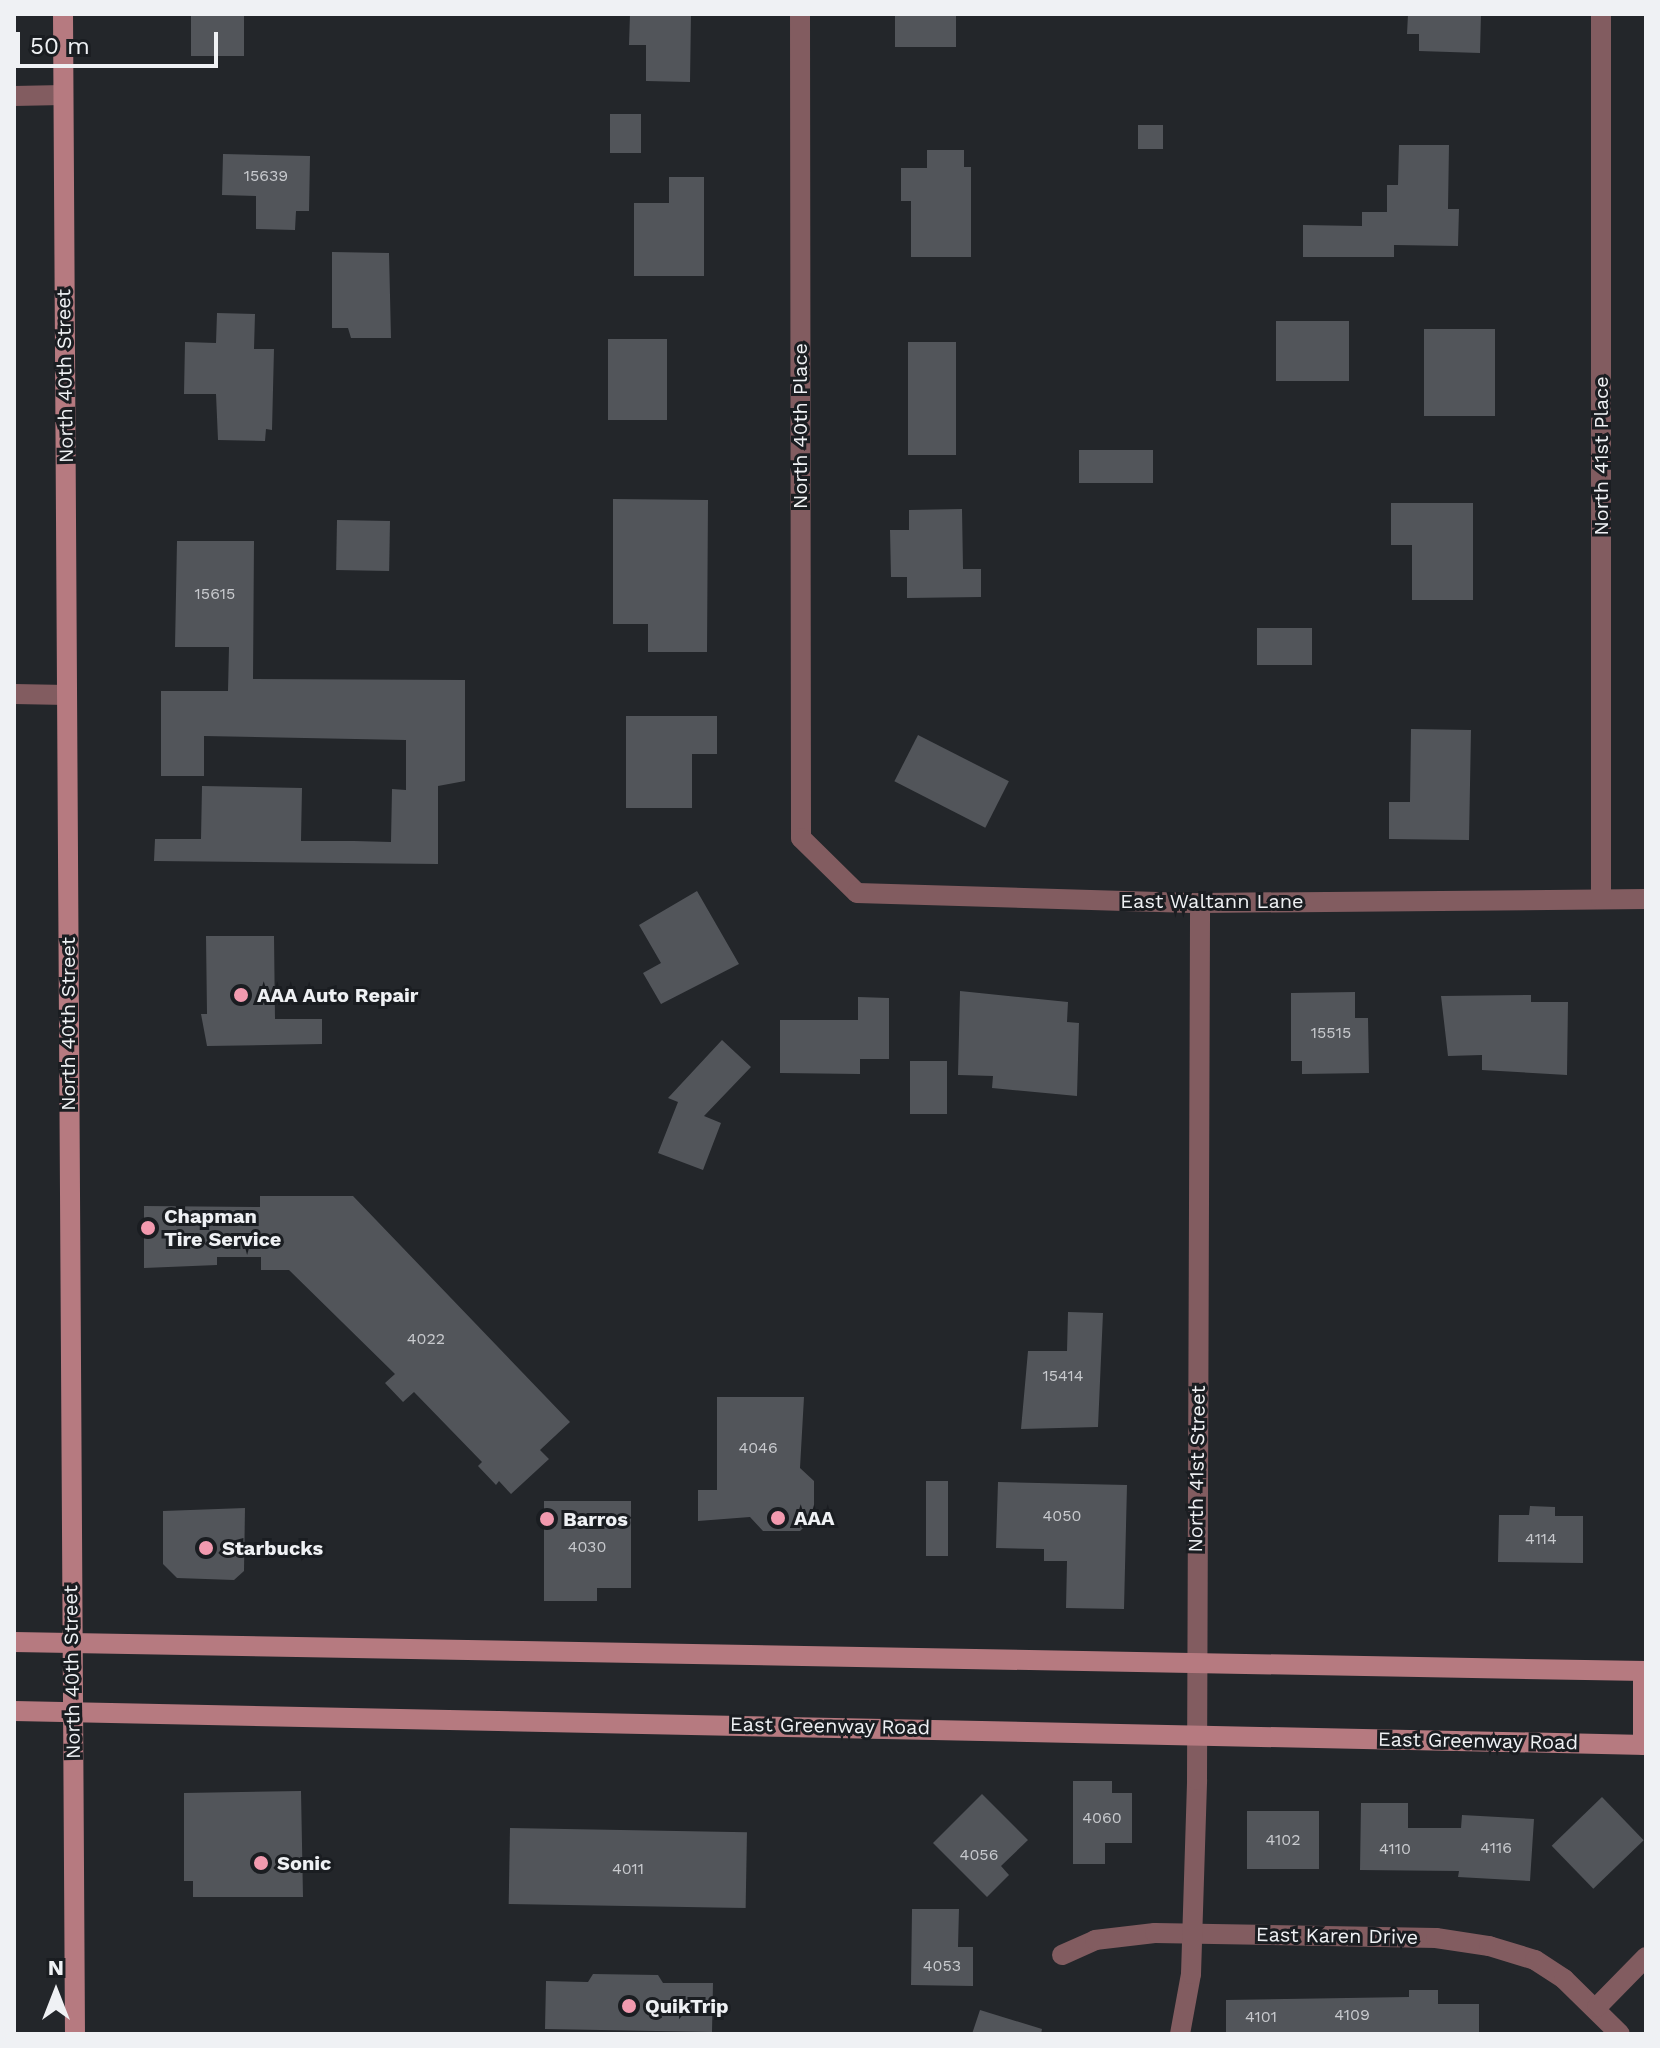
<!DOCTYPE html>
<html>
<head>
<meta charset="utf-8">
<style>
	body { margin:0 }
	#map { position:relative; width:1660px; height:2048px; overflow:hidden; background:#23262a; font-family:"Work Sans",sans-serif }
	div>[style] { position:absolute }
	.building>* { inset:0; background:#52555a; transform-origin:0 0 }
	.minor>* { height:20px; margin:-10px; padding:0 10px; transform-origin:10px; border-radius:10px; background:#825c60 }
	.secondary>* { height:20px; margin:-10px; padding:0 10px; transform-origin:10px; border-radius:10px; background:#b67a80 }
	.dots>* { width:22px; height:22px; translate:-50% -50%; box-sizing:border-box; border:4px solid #1a1d21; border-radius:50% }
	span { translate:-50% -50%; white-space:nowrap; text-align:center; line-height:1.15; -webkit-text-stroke:6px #1a1d21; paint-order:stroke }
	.number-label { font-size:16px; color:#c8cace }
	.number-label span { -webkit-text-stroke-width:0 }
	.street-label { font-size:20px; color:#eff1f4 }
	.poi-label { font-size:20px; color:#eff1f4; font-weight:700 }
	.left { translate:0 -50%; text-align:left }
	.frame { position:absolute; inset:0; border:16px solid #eff1f4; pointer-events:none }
	.north { position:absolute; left:16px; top:1952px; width:80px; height:80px; -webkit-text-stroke:6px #1a1d21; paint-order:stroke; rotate:0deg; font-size:22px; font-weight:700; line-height:32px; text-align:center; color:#eff1f4 }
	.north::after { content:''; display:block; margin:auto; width:28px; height:36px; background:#eff1f4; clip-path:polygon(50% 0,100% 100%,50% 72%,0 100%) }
	.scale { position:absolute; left:16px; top:32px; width:202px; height:36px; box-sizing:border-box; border:4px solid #eff1f4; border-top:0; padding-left:10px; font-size:24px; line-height:28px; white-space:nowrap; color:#eff1f4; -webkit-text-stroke:6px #1a1d21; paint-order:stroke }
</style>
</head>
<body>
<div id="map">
	<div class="building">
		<div style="left:191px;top:14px;width:53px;height:42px"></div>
		<div style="clip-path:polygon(630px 14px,691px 14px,690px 82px,646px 81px,646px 45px,629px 45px)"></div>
		<div style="left:895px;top:14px;width:61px;height:33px"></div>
		<div style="clip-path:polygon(1408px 14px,1481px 14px,1480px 53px,1419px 51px,1419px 34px,1407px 34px)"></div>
		<div style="left:610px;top:114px;width:31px;height:39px"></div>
		<div style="left:1138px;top:125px;width:25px;height:24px"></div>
		<div style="clip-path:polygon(1399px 145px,1449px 145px,1448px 209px,1459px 209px,1458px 246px,1394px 245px,1394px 257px,1303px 257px,1303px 225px,1362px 226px,1362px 212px,1387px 212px,1387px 185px,1398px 185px)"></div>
		<div style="clip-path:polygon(927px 150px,964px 150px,964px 167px,971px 167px,971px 257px,911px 257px,911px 201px,901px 201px,901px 168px,927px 168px)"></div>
		<div style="clip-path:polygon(223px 154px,310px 156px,309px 211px,296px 211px,295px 230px,256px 229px,256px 196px,222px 195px)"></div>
		<div style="clip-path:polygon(669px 177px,704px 177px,704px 276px,634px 276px,634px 203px,669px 203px)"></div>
		<div style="clip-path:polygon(332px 252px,389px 253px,391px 338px,351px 338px,348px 328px,332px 328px)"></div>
		<div style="clip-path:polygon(217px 313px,255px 314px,254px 349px,274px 349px,272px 430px,266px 429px,265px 441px,218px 440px,216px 394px,184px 394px,185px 342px,216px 343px)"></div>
		<div style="left:1276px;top:321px;width:73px;height:60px"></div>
		<div style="left:1495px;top:329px;width:87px;height:71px;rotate:90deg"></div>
		<div style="left:608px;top:339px;width:59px;height:81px"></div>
		<div style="left:908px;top:342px;width:48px;height:113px"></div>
		<div style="left:1079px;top:450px;width:74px;height:33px"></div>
		<div style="clip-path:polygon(613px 499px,708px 500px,707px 652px,648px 652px,648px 624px,613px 624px)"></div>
		<div style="clip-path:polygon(1391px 503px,1473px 503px,1473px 600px,1412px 600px,1412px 545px,1391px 545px)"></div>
		<div style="clip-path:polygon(962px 509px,963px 569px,981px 569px,981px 597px,907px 598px,907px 577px,891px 577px,890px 530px,909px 530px,909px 510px)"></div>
		<div style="left:337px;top:520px;width:53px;height:50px;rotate:1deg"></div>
		<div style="clip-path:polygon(177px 541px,254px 541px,253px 679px,465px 680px,465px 781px,438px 786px,438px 864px,154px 861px,155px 839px,201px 839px,202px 786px,302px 788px,301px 841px,354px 841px,391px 842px,392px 789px,406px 790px,406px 740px,204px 736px,204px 776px,161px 776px,161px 691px,228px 691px,229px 647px,175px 647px)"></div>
		<div style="left:1257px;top:628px;width:55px;height:37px"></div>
		<div style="clip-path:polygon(626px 716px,717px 716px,717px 754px,692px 754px,692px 808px,626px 808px)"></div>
		<div style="clip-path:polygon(1411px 729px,1471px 730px,1469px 840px,1389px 839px,1389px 802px,1410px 802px)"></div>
		<div style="left:918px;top:735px;width:102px;height:52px;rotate:27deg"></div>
		<div style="clip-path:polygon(697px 891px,739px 964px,661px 1004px,643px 973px,661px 963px,639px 925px)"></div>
		<div style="clip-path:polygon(206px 936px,274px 936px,275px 1019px,322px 1019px,322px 1044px,207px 1046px,201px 1014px,207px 1014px)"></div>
		<div style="clip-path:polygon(960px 991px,1068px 1002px,1067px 1022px,1079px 1023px,1077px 1096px,992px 1088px,993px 1076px,958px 1075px)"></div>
		<div style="clip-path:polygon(1355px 992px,1355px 1018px,1368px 1018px,1369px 1073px,1302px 1074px,1302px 1061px,1291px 1061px,1291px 993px)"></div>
		<div style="clip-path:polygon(1531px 995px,1531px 1002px,1568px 1002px,1567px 1075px,1482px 1070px,1482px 1055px,1448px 1056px,1441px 996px)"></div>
		<div style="clip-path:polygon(858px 997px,889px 998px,889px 1059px,860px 1059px,860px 1074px,780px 1073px,780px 1020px,858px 1020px)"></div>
		<div style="clip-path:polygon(722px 1040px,751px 1067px,704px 1116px,721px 1123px,703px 1170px,658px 1153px,678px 1102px,668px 1098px)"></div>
		<div style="left:910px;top:1061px;width:37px;height:53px"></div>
		<div style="clip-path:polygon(260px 1196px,353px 1196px,570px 1422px,540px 1450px,549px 1459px,511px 1494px,499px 1481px,496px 1485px,478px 1466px,482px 1462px,414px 1392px,403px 1402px,385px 1383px,395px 1374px,289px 1270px,261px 1270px,261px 1257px,217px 1257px,217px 1265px,144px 1268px,144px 1206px,260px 1207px)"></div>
		<div style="clip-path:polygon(1068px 1312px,1103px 1313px,1098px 1427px,1021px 1429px,1028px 1351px,1067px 1351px)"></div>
		<div style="clip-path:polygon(717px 1397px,804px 1397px,800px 1468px,814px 1481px,814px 1517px,800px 1531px,763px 1531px,750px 1517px,698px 1521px,698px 1490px,717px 1490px)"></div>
		<div style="left:926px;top:1481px;width:22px;height:75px"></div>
		<div style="clip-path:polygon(998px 1482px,1127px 1485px,1124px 1609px,1066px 1608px,1067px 1561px,1044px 1561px,1044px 1549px,996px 1548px)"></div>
		<div style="clip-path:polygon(544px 1501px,631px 1501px,631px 1588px,597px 1588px,597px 1601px,544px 1601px)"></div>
		<div style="clip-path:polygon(1530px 1506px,1555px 1507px,1555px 1516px,1583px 1516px,1583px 1563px,1498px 1562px,1499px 1515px,1529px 1515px)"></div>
		<div style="clip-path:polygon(245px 1508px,244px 1571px,234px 1580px,177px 1578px,163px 1564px,163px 1511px)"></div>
		<div style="clip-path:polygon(1073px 1781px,1112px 1781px,1112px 1793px,1132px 1793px,1132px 1843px,1105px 1843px,1105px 1864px,1073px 1864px)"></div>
		<div style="clip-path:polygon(301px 1791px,303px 1897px,193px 1897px,193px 1881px,184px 1881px,184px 1793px)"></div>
		<div style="clip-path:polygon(982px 1794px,1028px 1840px,1001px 1866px,1009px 1875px,987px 1897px,933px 1843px)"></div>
		<div style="left:1602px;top:1797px;width:60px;height:70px;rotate:46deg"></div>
		<div style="clip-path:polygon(1361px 1803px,1408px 1803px,1408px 1828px,1461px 1828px,1462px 1815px,1534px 1819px,1530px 1881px,1458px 1877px,1459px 1871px,1360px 1870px)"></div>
		<div style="left:1247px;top:1811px;width:72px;height:58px"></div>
		<div style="left:510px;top:1828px;width:237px;height:76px;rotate:1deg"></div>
		<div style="clip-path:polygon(912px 1909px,959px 1909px,958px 1947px,973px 1947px,973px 1986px,911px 1985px)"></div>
		<div style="clip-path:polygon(593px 1974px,658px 1975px,663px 1983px,713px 1983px,712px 2032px,545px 2029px,546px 1981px,588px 1982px)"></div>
		<div style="clip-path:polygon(1409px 1990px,1438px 1990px,1438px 2004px,1479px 2004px,1479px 2034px,1226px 2034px,1226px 2000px,1409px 1997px)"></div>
		<div style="clip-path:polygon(980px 2010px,1042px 2029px,1041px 2034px,972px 2034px)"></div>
	</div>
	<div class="minor">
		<div style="left:800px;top:14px;width:824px;rotate:89.93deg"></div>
		<div style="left:801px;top:838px;width:78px;rotate:44.5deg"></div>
		<div style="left:857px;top:893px;width:343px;rotate:1.7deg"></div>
		<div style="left:1200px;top:903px;width:446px;rotate:-0.5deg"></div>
		<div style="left:1601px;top:14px;width:885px;rotate:90deg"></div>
		<div style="left:14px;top:96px;width:49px;rotate:-1.2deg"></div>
		<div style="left:14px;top:694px;width:53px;rotate:1.1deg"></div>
		<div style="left:1062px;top:1955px;width:36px;rotate:-24deg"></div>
		<div style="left:1095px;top:1940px;width:60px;rotate:-6.7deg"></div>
		<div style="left:1155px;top:1933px;width:281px;rotate:1deg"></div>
		<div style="left:1436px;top:1938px;width:54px;rotate:8.6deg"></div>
		<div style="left:1489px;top:1946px;width:48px;rotate:16.9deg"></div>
		<div style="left:1535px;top:1960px;width:35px;rotate:33deg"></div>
		<div style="left:1564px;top:1979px;width:78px;rotate:44.5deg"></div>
		<div style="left:1597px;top:2007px;width:70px;rotate:-45.6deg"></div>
		<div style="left:1180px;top:2034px;width:61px;rotate:-79.6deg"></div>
		<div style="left:1191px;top:1974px;width:194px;rotate:-88.2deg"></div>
		<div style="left:1197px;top:1780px;width:877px;rotate:-89.8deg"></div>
	</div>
	<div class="secondary">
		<div style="left:63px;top:14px;width:2020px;rotate:89.66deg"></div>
		<div style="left:14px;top:1642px;width:1632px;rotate:1.02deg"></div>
		<div style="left:14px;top:1711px;width:1632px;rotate:1.19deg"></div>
		<div style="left:1643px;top:1745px;width:74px;rotate:-90deg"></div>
	</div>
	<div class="dots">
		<div style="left:241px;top:995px;background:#f29aaf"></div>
		<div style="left:148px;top:1228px;background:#f29aaf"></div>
		<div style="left:778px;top:1518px;background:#f29aaf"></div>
		<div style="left:547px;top:1519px;background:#f29aaf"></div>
		<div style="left:206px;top:1548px;background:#f29aaf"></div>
		<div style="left:261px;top:1863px;background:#f29aaf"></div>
		<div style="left:629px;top:2006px;background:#f29aaf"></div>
	</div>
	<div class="number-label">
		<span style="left:266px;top:176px">15639</span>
		<span style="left:215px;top:594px">15615</span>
		<span style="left:1331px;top:1033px">15515</span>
		<span style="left:426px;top:1339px">4022</span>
		<span style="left:1063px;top:1376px">15414</span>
		<span style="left:758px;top:1448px">4046</span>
		<span style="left:1062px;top:1516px">4050</span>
		<span style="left:1541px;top:1539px">4114</span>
		<span style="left:587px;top:1547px">4030</span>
		<span style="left:1102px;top:1818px">4060</span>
		<span style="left:1283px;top:1840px">4102</span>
		<span style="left:1496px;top:1848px">4116</span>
		<span style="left:1395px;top:1849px">4110</span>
		<span style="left:979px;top:1855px">4056</span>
		<span style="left:628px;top:1869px">4011</span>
		<span style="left:942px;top:1966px">4053</span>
		<span style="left:1352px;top:2015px">4109</span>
		<span style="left:1261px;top:2017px">4101</span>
	</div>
	<div class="street-label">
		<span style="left:65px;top:376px;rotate:-91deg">North 40th Street</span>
		<span style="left:800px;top:426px;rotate:-90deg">North 40th Place</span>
		<span style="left:1601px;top:456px;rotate:-90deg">North 41st Place</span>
		<span style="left:1212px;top:901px">East Waltann Lane</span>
		<span style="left:68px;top:1024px;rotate:-90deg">North 40th Street</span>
		<span style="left:1197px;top:1469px;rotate:-89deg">North 41st Street</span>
		<span style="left:72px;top:1672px;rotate:-91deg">North 40th Street</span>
		<span style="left:830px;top:1726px;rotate:1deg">East Greenway Road</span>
		<span style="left:1478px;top:1741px;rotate:1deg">East Greenway Road</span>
		<span style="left:1337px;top:1936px;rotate:1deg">East Karen Drive</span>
	</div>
	<div class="poi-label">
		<span class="left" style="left:257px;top:995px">AAA Auto Repair</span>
		<span class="left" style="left:164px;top:1228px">Chapman<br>Tire Service</span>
		<span class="left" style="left:794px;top:1518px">AAA</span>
		<span class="left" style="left:563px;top:1519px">Barros</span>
		<span class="left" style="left:222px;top:1548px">Starbucks</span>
		<span class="left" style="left:277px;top:1863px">Sonic</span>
		<span class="left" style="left:645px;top:2006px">QuikTrip</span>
	</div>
	<div class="frame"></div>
	<div class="north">N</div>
	<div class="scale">50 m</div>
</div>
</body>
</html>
